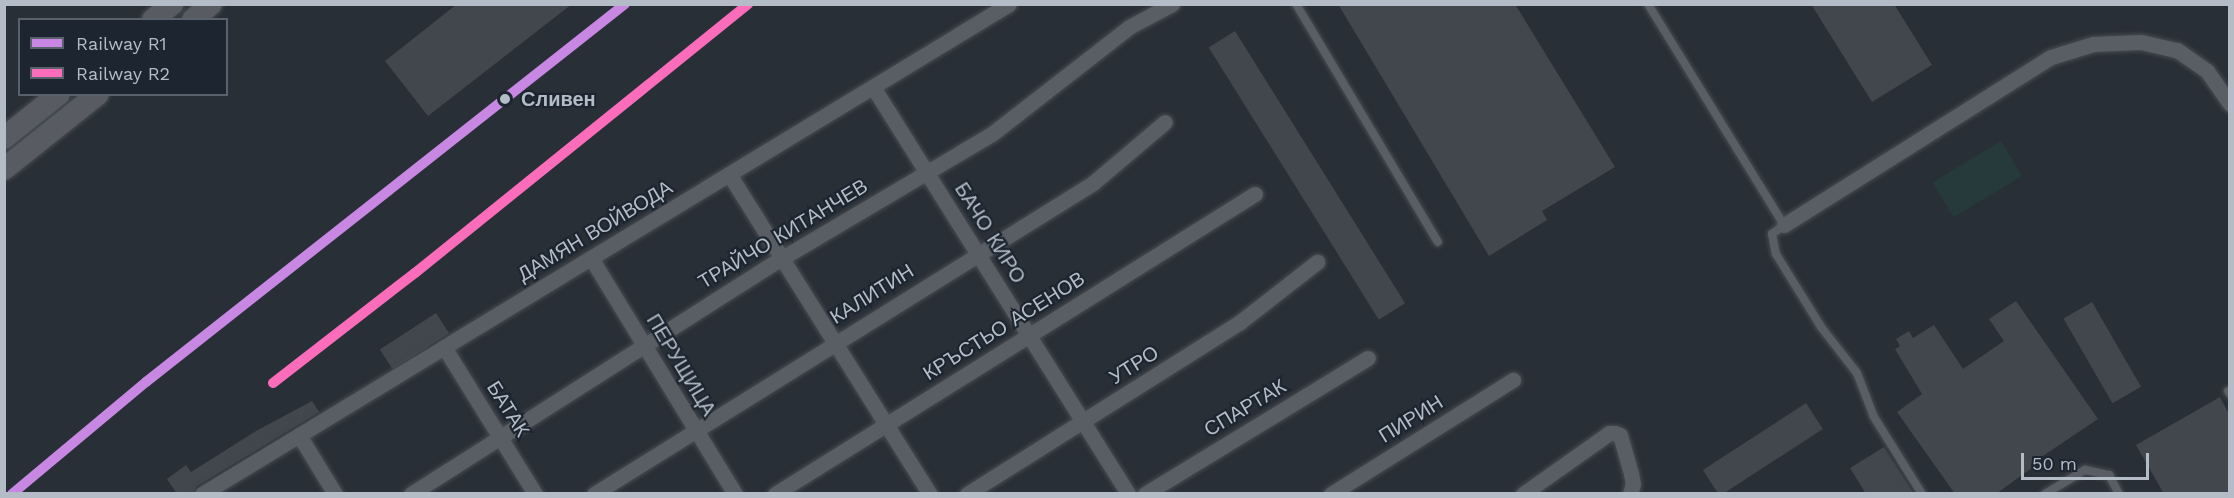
<!DOCTYPE html>
<html>
<head>
<meta charset="utf-8">
<style>
	body { margin:0 }
	#map { position:relative; width:2234px; height:498px; overflow:hidden; background:#292f36; font-family:"Work Sans",sans-serif }
	div>[style] { position:absolute }
	.green>* { inset:0; background:#26393b; transform-origin:0 0 }
	.building>* { inset:0; background:#41474c; transform-origin:0 0 }
	.roads { filter:drop-shadow(0 0 2px #474b51) drop-shadow(0 0 2px #474b51) }
	.lane>* { height:8px; margin:-4px; padding:0 4px; transform-origin:4px; border-radius:4px; background:#595e64 }
	.street>* { height:15px; margin:-7.5px; padding:0 7.5px; transform-origin:7.5px; border-radius:7.5px; background:#595e64 }
	.secondary>* { height:22px; margin:-11px; padding:0 11px; transform-origin:11px; border-radius:11px; background:#585c62 }
	.rail-1>* { height:10px; margin:-5px; padding:0 5px; transform-origin:5px; border-radius:5px; background:#c787e3 }
	.rail-2>* { height:10px; margin:-5px; padding:0 5px; transform-origin:5px; border-radius:5px; background:#fb6dba }
	.dots>* { width:16px; height:16px; translate:-50% -50%; box-sizing:border-box; border:3px solid #1d2630; border-radius:50% }
	span { translate:-50% -50%; white-space:nowrap; text-align:center; line-height:1.15; -webkit-text-stroke:4.5px #1d2630; paint-order:stroke }
	.stop-label { font-size:20px; color:#b3bcc7; font-weight:700 }
	.left { translate:0 -50%; text-align:left }
	.street-label { font-size:20px; color:#b3bcc7 }
	.frame { position:absolute; inset:0; border:6px solid #b3bcc7; pointer-events:none }
	.legend { position:absolute; left:18px; top:18px; width:210px; height:78px; box-sizing:border-box; background:#1d2630; border:2px solid #59626c; margin:0; padding:8px 10px; list-style:none; font-size:18px; color:#b3bcc7 }
	.legend li { display:flex; align-items:center; gap:12px; height:30px }
	.legend b { width:30px; border:2px solid #59626c }
	.scale { position:absolute; left:2021px; top:453px; width:128px; height:27px; box-sizing:border-box; border:3px solid #b3bcc7; border-top:0; padding-left:8px; font-size:18px; line-height:21px; white-space:nowrap; color:#b3bcc7; -webkit-text-stroke:4px #1d2630; paint-order:stroke }
</style>
</head>
<body>
<div id="map">
	<div class="green">
		<div style="left:2001px;top:141px;width:41px;height:80px;rotate:59deg"></div>
	</div>
	<div class="building">
		<div style="clip-path:polygon(457px 4px,572px 4px,428px 116px,385px 61px)"></div>
		<div style="clip-path:polygon(1338px 4px,1515px 4px,1615px 167px,1542px 211px,1547px 220px,1489px 256px)"></div>
		<div style="clip-path:polygon(1811px 4px,1894px 4px,1932px 65px,1872px 102px)"></div>
		<div style="left:1235px;top:31px;width:321px;height:31px;rotate:58deg"></div>
		<div style="clip-path:polygon(2016px 301px,2098px 419px,2031px 464px,2033px 467px,1996px 494px,1955px 494px,1897px 412px,1922px 394px,1895px 349px,1900px 346px,1896px 339px,1909px 331px,1913px 338px,1934px 325px,1963px 369px,2004px 341px,1989px 319px)"></div>
		<div style="left:2092px;top:302px;width:98px;height:33px;rotate:60deg"></div>
		<div style="left:436px;top:313px;width:24px;height:67px;rotate:57deg"></div>
		<div style="clip-path:polygon(2220px 397px,2229px 414px,2229px 494px,2164px 494px,2136px 445px)"></div>
		<div style="clip-path:polygon(312px 401px,319px 412px,197px 486px,192px 494px,177px 494px,167px 479px,186px 465px,191px 472px,256px 431px)"></div>
		<div style="left:1806px;top:403px;width:31px;height:123px;rotate:57deg"></div>
		<div style="clip-path:polygon(1884px 447px,1914px 494px,1866px 494px,1850px 468px)"></div>
	</div>
	<div class="roads">
		<div class="lane">
			<div style="left:1296px;top:4px;width:277px;rotate:59.2deg"></div>
			<div style="left:1648px;top:4px;width:259px;rotate:58.4deg"></div>
			<div style="left:1784px;top:225px;width:15px;rotate:143deg"></div>
			<div style="left:1772px;top:234px;width:20px;rotate:79deg"></div>
			<div style="left:1776px;top:254px;width:86px;rotate:58.3deg"></div>
			<div style="left:1821px;top:327px;width:58px;rotate:52deg"></div>
			<div style="left:1857px;top:373px;width:47px;rotate:68.9deg"></div>
			<div style="left:1874px;top:417px;width:91px;rotate:58.1deg"></div>
			<div style="left:2228px;top:391px;width:4px;rotate:56deg"></div>
			<div style="left:2045px;top:494px;width:47px;rotate:-31deg"></div>
			<div style="left:2085px;top:470px;width:25px;rotate:12deg"></div>
			<div style="left:2109px;top:475px;width:21px;rotate:62deg"></div>
		</div>
		<div class="street">
			<div style="left:873px;top:87px;width:480px;rotate:57.9deg"></div>
			<div style="left:729px;top:174px;width:378px;rotate:57.9deg"></div>
			<div style="left:1784px;top:225px;width:315px;rotate:-32.2deg"></div>
			<div style="left:2051px;top:57px;width:44px;rotate:-17.2deg"></div>
			<div style="left:2093px;top:44px;width:48px;rotate:-2.4deg"></div>
			<div style="left:2141px;top:42px;width:37px;rotate:13deg"></div>
			<div style="left:2177px;top:50px;width:37px;rotate:35deg"></div>
			<div style="left:2207px;top:71px;width:40px;rotate:55.1deg"></div>
			<div style="left:591px;top:258px;width:276px;rotate:58.6deg"></div>
			<div style="left:444px;top:347px;width:173px;rotate:58.2deg"></div>
			<div style="left:299px;top:435px;width:69px;rotate:58.6deg"></div>
			<div style="left:202px;top:494px;width:944px;rotate:-31.27deg"></div>
			<div style="left:411px;top:494px;width:440px;rotate:-32.5deg"></div>
			<div style="left:782px;top:258px;width:245px;rotate:-30.6deg"></div>
			<div style="left:993px;top:133px;width:172px;rotate:-37.9deg"></div>
			<div style="left:1129px;top:27px;width:49px;rotate:-28.1deg"></div>
			<div style="left:594px;top:494px;width:588px;rotate:-31.93deg"></div>
			<div style="left:1093px;top:183px;width:94px;rotate:-40.3deg"></div>
			<div style="left:775px;top:494px;width:566px;rotate:-32.01deg"></div>
			<div style="left:967px;top:494px;width:323px;rotate:-32.2deg"></div>
			<div style="left:1240px;top:322px;width:98px;rotate:-37.9deg"></div>
			<div style="left:1145px;top:494px;width:261px;rotate:-31.4deg"></div>
			<div style="left:1331px;top:494px;width:215px;rotate:-32.1deg"></div>
			<div style="left:1523px;top:494px;width:105px;rotate:-35.3deg"></div>
			<div style="left:1609px;top:433px;width:5px"></div>
			<div style="left:1614px;top:433px;width:6px;rotate:18deg"></div>
			<div style="left:1620px;top:435px;width:40px;rotate:74deg"></div>
			<div style="left:1631px;top:473px;width:11px;rotate:80deg"></div>
			<div style="left:1633px;top:484px;width:10px;rotate:107deg"></div>
		</div>
		<div class="secondary">
			<div style="left:153px;top:20px;width:25px;rotate:-40deg"></div>
			<div style="left:193px;top:20px;width:24px;rotate:-42deg"></div>
			<div style="left:4px;top:138px;width:70px;rotate:-38.7deg"></div>
			<div style="left:4px;top:169px;width:120px;rotate:-38.6deg"></div>
		</div>
	</div>
	<div class="rail-1">
		<div style="left:12px;top:494px;width:175px;rotate:-39.9deg"></div>
		<div style="left:146px;top:382px;width:610px;rotate:-38.28deg"></div>
	</div>
	<div class="rail-2">
		<div style="left:273px;top:383px;width:180px;rotate:-37.8deg"></div>
		<div style="left:415px;top:273px;width:428px;rotate:-38.9deg"></div>
	</div>
	<div class="dots">
		<div style="left:505px;top:99px;background:#b3bcc7"></div>
	</div>
	<div class="stop-label">
		<span class="left" style="left:521px;top:99px">Сливен</span>
	</div>
	<div class="street-label">
		<span style="left:595px;top:231px;rotate:-31deg">ДАМЯН ВОЙВОДА</span>
		<span style="left:990px;top:233px;rotate:58deg">БАЧО КИРО</span>
		<span style="left:783px;top:234px;rotate:-31deg">ТРАЙЧО КИТАНЧЕВ</span>
		<span style="left:872px;top:294px;rotate:-32deg">КАЛИТИН</span>
		<span style="left:1004px;top:326px;rotate:-32deg">КРЪСТЬО АСЕНОВ</span>
		<span style="left:681px;top:365px;rotate:59deg">ПЕРУЩИЦА</span>
		<span style="left:1134px;top:365px;rotate:-32deg">УТРО</span>
		<span style="left:1245px;top:408px;rotate:-31deg">СПАРТАК</span>
		<span style="left:508px;top:409px;rotate:58deg">БАТАК</span>
		<span style="left:1411px;top:419px;rotate:-32deg">ПИРИН</span>
	</div>
	<div class="frame"></div>
	<ul class="legend">
	<li><b style="height:8px;background:#c787e3"></b>Railway R1</li>
	<li><b style="height:8px;background:#fb6dba"></b>Railway R2</li>
	</ul>
	<div class="scale">50 m</div>
</div>
</body>
</html>
